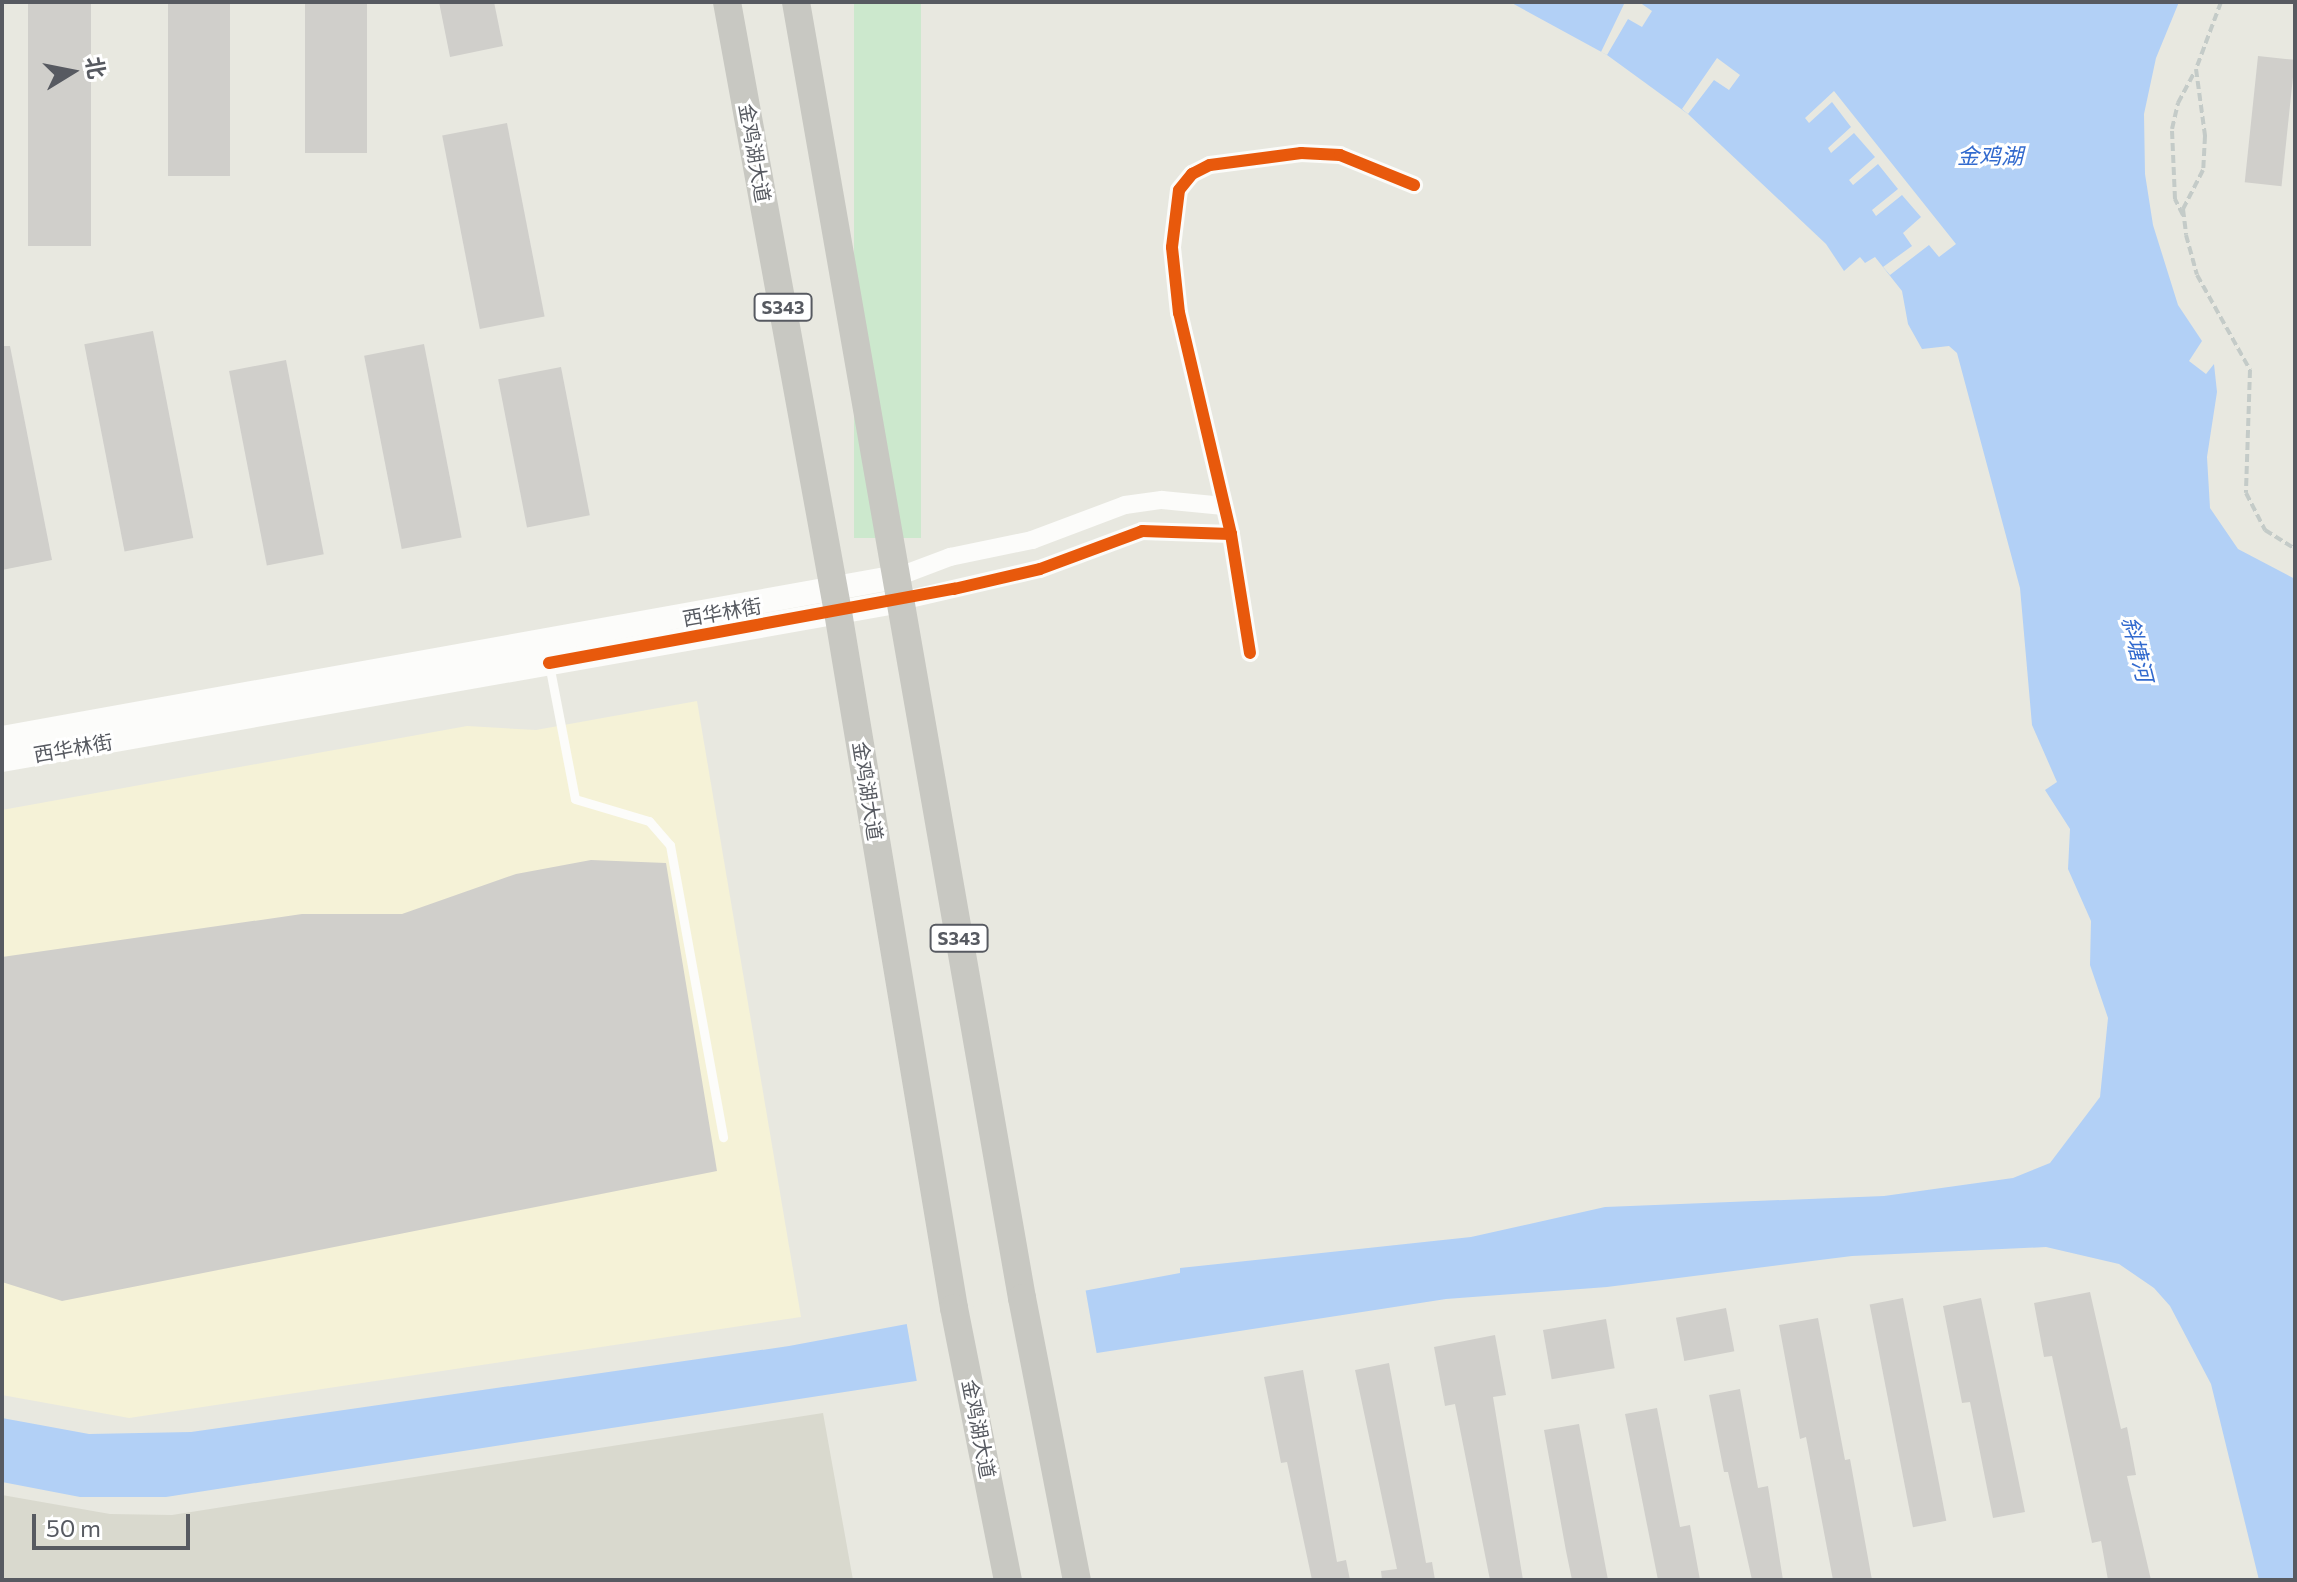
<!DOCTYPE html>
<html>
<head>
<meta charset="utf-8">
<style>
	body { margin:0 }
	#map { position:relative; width:2297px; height:1582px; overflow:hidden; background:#e8e8e0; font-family:Commissioner,"Noto Sans SC",sans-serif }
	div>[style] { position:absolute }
	.commercial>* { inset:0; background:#f5f2d7 }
	.education>* { inset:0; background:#d9d9ce }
	.green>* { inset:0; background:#cce8cd; transform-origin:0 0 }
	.water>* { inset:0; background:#b2d0f6 }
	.pier>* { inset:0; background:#e8e8e0; transform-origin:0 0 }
	.building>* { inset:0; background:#d0cfcb; transform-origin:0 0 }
	.path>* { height:4px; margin-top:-2px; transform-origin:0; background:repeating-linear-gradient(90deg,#c4cbc8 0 8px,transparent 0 12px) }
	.lane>* { height:9px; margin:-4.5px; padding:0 4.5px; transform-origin:4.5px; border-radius:4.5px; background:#fcfcfa }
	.street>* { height:18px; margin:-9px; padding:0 9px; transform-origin:9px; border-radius:9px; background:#fcfcfa }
	.secondary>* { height:24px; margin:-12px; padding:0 12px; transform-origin:12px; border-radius:12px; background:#fcfcfa }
	.primary>* { height:28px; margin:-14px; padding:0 14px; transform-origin:14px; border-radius:14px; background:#c8c8c2 }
	.cycleway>* { height:12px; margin:-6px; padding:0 6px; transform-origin:6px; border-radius:6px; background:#e8590c }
	span { translate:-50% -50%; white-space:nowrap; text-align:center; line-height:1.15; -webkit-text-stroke:6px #fff; paint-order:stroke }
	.shield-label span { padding:2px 6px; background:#fff; border:2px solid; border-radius:6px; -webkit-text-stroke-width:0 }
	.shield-label { font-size:18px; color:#575a61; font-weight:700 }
	.street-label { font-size:20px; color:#575a61 }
	.water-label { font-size:22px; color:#326ace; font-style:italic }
	.frame { position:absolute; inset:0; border:4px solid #575a61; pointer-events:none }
	.north { position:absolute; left:32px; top:32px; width:80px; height:80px; -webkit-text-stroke:6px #fff; paint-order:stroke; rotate:80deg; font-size:22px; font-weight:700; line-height:32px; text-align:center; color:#575a61 }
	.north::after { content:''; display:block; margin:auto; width:28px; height:36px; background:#575a61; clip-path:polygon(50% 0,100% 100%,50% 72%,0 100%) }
	.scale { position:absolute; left:32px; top:1514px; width:158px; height:36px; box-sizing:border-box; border:4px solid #575a61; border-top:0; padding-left:10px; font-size:24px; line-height:28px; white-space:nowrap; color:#575a61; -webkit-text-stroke:6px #fff; paint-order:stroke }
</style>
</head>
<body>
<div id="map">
	<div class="commercial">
		<div style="clip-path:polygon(697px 701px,801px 1317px,129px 1418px,2px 1395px,2px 810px,467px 726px,536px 730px)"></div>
	</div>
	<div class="education">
		<div style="clip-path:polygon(823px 1413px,853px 1580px,2px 1580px,2px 1495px,110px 1514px,172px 1515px)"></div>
	</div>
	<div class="green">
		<div style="left:854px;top:2px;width:67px;height:536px"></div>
	</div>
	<div class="water">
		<div style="clip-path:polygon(1510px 2px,2179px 2px,2156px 58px,2144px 114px,2145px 174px,2153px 225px,2178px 305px,2202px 341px,2189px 361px,2206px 374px,2214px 364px,2217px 392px,2207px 457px,2210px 508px,2238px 549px,2295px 579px,2295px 1580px,2259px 1580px,2211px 1384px,2170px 1306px,2154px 1288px,2119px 1264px,2046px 1247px,1852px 1256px,1607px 1287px,1446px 1299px,166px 1497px,80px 1497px,2px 1482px,2px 1418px,89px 1434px,191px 1432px,789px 1346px,1180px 1273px,1180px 1268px,1471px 1237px,1605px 1207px,1884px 1196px,2013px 1178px,2050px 1163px,2100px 1097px,2108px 1018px,2090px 965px,2091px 921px,2068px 869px,2070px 829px,2045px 790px,2057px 782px,2032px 725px,2020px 588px,1957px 353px,1949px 346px,1922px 349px,1908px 324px,1902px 291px,1875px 257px,1865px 263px,1860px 257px,1844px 271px,1826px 244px,1688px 114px,1607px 55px)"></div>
	</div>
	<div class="pier">
		<div style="clip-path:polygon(1625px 2px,1639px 2px,1652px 11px,1642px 27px,1628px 19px,1607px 55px,1601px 52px)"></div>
		<div style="clip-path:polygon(1717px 58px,1740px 75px,1729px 90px,1714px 80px,1688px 114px,1682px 109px)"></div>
		<div style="clip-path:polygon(1834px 91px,1956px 244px,1939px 257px,1929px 245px,1890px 275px,1883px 267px,1912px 246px,1903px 233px,1921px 217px,1902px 195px,1876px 216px,1872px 210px,1898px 189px,1878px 164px,1853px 185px,1849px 180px,1875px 157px,1854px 133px,1831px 153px,1828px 148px,1851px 127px,1832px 102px,1809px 123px,1805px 118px)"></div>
		<div style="left:1085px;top:1287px;width:70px;height:182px;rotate:80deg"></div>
	</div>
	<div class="building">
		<div style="left:28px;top:2px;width:63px;height:244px"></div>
		<div style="left:168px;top:2px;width:62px;height:174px"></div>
		<div style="left:305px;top:2px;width:62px;height:151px"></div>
		<div style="clip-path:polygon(439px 2px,494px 2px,503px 46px,450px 57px)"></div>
		<div style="left:2258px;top:56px;width:37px;height:127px;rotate:6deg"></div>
		<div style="left:507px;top:123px;width:197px;height:66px;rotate:79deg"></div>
		<div style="left:153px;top:331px;width:211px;height:70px;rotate:79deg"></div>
		<div style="left:424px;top:344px;width:197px;height:61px;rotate:79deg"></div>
		<div style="clip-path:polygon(2px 346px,10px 346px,52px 560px,2px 570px)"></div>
		<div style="left:286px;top:360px;width:198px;height:58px;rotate:79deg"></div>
		<div style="left:561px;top:367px;width:151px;height:64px;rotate:79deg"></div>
		<div style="clip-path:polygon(591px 860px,666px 863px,717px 1171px,62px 1301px,2px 1282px,2px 957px,302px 914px,402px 914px,516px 874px)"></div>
		<div style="clip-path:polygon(2090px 1292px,2121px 1429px,2127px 1427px,2136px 1475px,2127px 1476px,2151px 1580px,2108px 1580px,2101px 1541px,2092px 1543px,2052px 1356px,2044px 1357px,2034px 1303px)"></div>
		<div style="left:1903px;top:1298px;width:227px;height:34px;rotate:79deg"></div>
		<div style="clip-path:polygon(1981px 1298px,2025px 1512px,1993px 1518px,1970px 1402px,1962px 1403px,1943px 1306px)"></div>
		<div style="left:1726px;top:1308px;width:44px;height:51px;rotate:79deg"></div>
		<div style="clip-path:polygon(1818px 1318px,1845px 1460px,1850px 1459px,1872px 1580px,1833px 1580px,1806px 1437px,1800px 1439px,1779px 1325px)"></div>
		<div style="left:1606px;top:1319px;width:50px;height:64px;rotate:80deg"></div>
		<div style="clip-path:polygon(1495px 1335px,1506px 1395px,1493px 1397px,1523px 1580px,1490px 1580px,1455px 1404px,1445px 1406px,1434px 1347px)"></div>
		<div style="clip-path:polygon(1389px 1363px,1426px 1563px,1432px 1562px,1435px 1580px,1382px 1580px,1381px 1571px,1397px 1569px,1355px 1370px)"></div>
		<div style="clip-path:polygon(1303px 1370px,1337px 1562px,1346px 1560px,1350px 1580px,1312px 1580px,1287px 1462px,1281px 1463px,1264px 1377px)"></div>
		<div style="clip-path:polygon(1740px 1389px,1758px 1488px,1768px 1486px,1783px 1580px,1752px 1580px,1728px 1472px,1724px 1472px,1709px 1395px)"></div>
		<div style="clip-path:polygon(1657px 1408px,1680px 1527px,1690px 1525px,1700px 1580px,1658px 1580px,1625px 1414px)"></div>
		<div style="clip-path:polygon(1579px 1424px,1597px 1521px,1608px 1580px,1572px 1580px,1566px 1551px,1544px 1430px)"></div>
	</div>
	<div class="path">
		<div style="left:2221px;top:2px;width:72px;rotate:110.5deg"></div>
		<div style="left:2196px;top:69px;width:68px;rotate:82.3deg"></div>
		<div style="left:2205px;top:136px;width:34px;rotate:93deg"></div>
		<div style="left:2203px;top:170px;width:44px;rotate:117.1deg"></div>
		<div style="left:2183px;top:209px;width:26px;rotate:83deg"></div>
		<div style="left:2186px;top:235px;width:41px;rotate:74.6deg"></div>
		<div style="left:2197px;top:275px;width:109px;rotate:60.8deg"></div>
		<div style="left:2250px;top:370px;width:123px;rotate:91.9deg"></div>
		<div style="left:2246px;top:493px;width:42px;rotate:62.8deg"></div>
		<div style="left:2265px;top:530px;width:36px;rotate:32deg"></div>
		<div style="left:2183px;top:215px;width:18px;rotate:-117deg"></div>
		<div style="left:2175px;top:199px;width:70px;rotate:-92.5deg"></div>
		<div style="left:2172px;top:129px;width:27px;rotate:-77deg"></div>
		<div style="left:2178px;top:103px;width:36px;rotate:-62deg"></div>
	</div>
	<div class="lane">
		<div style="left:549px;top:664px;width:137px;rotate:79.1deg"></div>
		<div style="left:575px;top:799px;width:77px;rotate:16.6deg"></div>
		<div style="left:649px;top:821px;width:32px;rotate:49deg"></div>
		<div style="left:670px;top:845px;width:297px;rotate:79.7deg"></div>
	</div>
	<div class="street">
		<div style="left:897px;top:577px;width:57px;rotate:-20.7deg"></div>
		<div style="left:950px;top:557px;width:84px;rotate:-11.7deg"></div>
		<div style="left:1032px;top:540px;width:99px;rotate:-20.6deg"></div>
		<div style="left:1125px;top:505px;width:37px;rotate:-8deg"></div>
		<div style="left:1162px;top:500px;width:62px;rotate:5.5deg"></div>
		<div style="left:901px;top:601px;width:143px;rotate:-13deg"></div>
		<div style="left:1040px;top:569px;width:109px;rotate:-20.4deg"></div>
		<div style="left:1142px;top:531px;width:89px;rotate:1.9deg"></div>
		<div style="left:1250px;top:653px;width:121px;rotate:-99.1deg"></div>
		<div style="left:1231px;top:534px;width:227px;rotate:-103.2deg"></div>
		<div style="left:1179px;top:313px;width:66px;rotate:-96.1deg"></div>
		<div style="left:1172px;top:247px;width:57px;rotate:-83deg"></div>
		<div style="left:1179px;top:190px;width:21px;rotate:-51deg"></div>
		<div style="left:1192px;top:174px;width:20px;rotate:-27deg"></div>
		<div style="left:1210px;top:165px;width:92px;rotate:-7.5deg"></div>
		<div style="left:1301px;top:153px;width:39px;rotate:3deg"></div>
		<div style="left:1340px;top:155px;width:80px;rotate:22.1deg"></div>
	</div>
	<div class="secondary">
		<div style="left:2px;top:738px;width:909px;rotate:-10.2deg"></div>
		<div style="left:2px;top:760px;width:913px;rotate:-10.03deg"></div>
	</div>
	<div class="primary">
		<div style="left:727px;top:2px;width:620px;rotate:79.69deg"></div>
		<div style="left:838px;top:612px;width:706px;rotate:80.54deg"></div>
		<div style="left:954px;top:1308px;width:277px;rotate:78.8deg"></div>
		<div style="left:796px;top:2px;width:1316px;rotate:80.11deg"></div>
		<div style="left:1022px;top:1298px;width:287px;rotate:79deg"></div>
	</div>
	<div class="cycleway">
		<div style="left:1250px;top:653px;width:121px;rotate:-99.1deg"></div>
		<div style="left:1231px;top:534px;width:227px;rotate:-103.2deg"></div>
		<div style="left:1179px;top:313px;width:66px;rotate:-96.1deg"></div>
		<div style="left:1172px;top:247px;width:57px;rotate:-83deg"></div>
		<div style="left:1179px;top:190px;width:21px;rotate:-51deg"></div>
		<div style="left:1192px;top:174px;width:20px;rotate:-27deg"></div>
		<div style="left:1210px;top:165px;width:92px;rotate:-7.5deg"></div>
		<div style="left:1301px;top:153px;width:39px;rotate:3deg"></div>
		<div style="left:1340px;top:155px;width:80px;rotate:22.1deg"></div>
		<div style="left:549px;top:663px;width:412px;rotate:-10.4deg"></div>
		<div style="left:954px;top:589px;width:88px;rotate:-13.1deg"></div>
		<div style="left:1040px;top:569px;width:109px;rotate:-20.4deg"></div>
		<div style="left:1142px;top:531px;width:89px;rotate:1.9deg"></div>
	</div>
	<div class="shield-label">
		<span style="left:783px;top:307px">S343</span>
		<span style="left:959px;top:938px">S343</span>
	</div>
	<div class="street-label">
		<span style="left:755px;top:153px;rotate:80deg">金鸡湖大道</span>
		<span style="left:722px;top:612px;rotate:-10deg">西华林街</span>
		<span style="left:73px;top:748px;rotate:-10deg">西华林街</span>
		<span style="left:868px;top:791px;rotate:81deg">金鸡湖大道</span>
		<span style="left:979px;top:1429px;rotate:79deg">金鸡湖大道</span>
	</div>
	<div class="water-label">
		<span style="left:1990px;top:156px">金鸡湖</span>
		<span style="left:2138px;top:649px;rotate:76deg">斜塘河</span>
	</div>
	<div class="frame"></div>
	<div class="north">北</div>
	<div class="scale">50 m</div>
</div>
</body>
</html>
